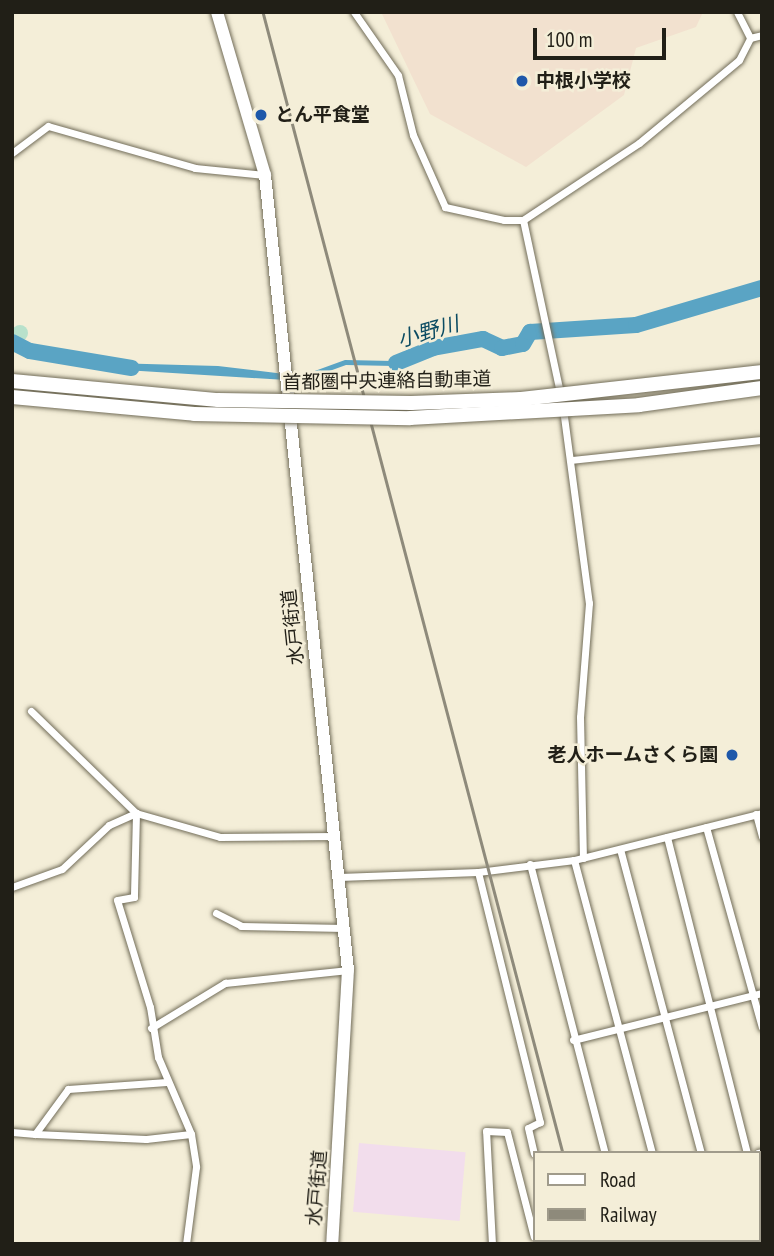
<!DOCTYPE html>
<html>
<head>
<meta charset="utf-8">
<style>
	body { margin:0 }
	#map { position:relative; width:774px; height:1256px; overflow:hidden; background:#f4eed8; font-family:"PT Sans Narrow","Noto Sans JP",sans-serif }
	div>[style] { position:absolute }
	.commercial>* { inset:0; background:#f2ddec; transform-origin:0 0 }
	.education>* { inset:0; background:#f2e1cf }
	.green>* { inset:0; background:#b8e1cb }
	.round { border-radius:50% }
	.water>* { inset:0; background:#5aa4c4 }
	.river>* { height:16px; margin:-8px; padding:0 8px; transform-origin:8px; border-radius:8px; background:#5aa4c4 }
	.roads { filter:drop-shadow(0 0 2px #726d59) drop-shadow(0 0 2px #726d59) }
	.minor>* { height:7px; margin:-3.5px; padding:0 3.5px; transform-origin:3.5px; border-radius:3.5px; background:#fff }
	.trunk>* { height:12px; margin:-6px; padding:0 6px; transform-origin:6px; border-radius:6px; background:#fff }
	.rail>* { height:2.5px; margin:-1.25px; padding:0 1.25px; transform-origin:1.25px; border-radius:1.25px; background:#8e8a7b }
	.bridges { filter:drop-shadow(0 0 2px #726d59) drop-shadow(0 0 2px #726d59) }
	.motorway-bridge>* { height:14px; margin:-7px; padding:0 7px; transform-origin:7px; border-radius:7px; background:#fff }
	.dots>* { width:19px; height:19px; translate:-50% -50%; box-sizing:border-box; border:4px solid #f4eed8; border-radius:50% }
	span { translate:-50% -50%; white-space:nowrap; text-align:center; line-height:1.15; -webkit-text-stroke:5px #f4eed8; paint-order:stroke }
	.poi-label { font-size:19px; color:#211f17; font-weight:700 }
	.left { translate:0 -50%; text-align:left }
	.right { translate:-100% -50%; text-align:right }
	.street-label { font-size:19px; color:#211f17 }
	.water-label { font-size:21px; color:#0b4b62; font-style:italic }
	.frame { position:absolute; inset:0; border:14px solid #211f17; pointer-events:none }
	.legend { position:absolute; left:533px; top:1151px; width:228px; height:91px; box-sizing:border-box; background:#f4eed8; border:2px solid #a09b8b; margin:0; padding:9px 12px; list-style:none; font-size:21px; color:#211f17 }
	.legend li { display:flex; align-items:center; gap:14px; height:35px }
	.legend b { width:35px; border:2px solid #a09b8b }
	.scale { position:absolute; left:533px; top:28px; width:133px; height:32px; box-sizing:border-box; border:4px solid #211f17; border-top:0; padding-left:9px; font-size:21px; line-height:24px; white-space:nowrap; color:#211f17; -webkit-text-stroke:5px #f4eed8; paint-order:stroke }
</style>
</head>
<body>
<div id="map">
	<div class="commercial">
		<div style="left:359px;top:1143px;width:107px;height:69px;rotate:5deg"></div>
	</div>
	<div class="education">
		<div style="clip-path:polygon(381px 12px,703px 12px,696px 27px,636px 48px,624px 95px,526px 167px,430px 114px)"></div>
	</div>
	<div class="green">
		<div class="round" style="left:12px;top:325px;width:16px;height:16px"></div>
	</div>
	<div class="water">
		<div style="clip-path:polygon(414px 353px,394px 366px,346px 365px,302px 381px,109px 369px,111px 363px,218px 366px,301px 376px,345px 360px,393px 361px)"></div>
	</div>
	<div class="river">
		<div style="left:12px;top:342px;width:20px;rotate:27deg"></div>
		<div style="left:30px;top:351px;width:103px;rotate:9.5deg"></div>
		<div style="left:396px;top:363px;width:40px;rotate:-22deg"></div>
		<div style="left:433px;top:348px;width:51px;rotate:-10.2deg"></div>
		<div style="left:483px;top:339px;width:21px;rotate:25deg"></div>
		<div style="left:502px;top:348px;width:21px;rotate:-11deg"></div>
		<div style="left:523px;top:344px;width:14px;rotate:-60deg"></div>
		<div style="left:530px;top:332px;width:106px;rotate:-3.8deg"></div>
		<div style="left:636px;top:325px;width:131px;rotate:-16.4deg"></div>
	</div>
	<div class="roads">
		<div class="minor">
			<div style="left:354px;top:12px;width:77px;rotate:55.1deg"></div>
			<div style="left:398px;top:75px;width:62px;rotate:76deg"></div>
			<div style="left:413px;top:135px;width:79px;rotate:66deg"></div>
			<div style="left:445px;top:207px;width:60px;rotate:12.4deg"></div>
			<div style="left:504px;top:220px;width:19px"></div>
			<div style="left:523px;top:220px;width:139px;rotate:-33.6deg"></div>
			<div style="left:639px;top:143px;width:130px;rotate:-39.7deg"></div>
			<div style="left:739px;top:60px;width:25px;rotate:-63deg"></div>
			<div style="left:750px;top:38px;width:12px;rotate:-14deg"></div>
			<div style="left:737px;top:12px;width:29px;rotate:63deg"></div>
			<div style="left:12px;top:153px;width:45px;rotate:-36.9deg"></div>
			<div style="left:48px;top:126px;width:153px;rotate:15.9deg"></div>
			<div style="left:195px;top:168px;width:70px;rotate:5.7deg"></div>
			<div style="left:523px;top:220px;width:181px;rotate:77.9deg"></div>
			<div style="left:563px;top:409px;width:196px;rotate:82.4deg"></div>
			<div style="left:589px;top:603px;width:114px;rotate:94.5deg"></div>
			<div style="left:580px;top:717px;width:141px;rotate:88.8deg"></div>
			<div style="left:571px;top:460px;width:192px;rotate:-6deg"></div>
			<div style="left:31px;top:711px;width:146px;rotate:44.2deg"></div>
			<div style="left:136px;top:813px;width:84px;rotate:91.4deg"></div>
			<div style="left:134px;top:897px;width:17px;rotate:170deg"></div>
			<div style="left:117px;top:900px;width:112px;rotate:72.9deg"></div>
			<div style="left:150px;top:1007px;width:51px;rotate:80.9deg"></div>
			<div style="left:158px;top:1057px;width:84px;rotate:66.8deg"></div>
			<div style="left:191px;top:1134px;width:33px;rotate:81deg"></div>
			<div style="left:196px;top:1167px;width:78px;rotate:97.4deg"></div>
			<div style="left:756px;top:814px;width:24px;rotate:75deg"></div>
			<div style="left:706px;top:827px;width:208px;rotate:74.4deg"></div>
			<div style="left:667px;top:837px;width:326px;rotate:75.8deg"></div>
			<div style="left:620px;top:849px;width:315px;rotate:75.1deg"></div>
			<div style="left:574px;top:860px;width:303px;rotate:75.1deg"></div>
			<div style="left:530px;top:864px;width:299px;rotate:75.5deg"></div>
			<div style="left:478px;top:872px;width:258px;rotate:76.1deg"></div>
			<div style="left:540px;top:1122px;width:13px;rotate:153deg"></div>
			<div style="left:528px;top:1128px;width:26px;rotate:77deg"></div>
			<div style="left:339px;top:877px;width:139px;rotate:-2.1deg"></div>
			<div style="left:478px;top:872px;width:97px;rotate:-7.1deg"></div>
			<div style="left:574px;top:860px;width:194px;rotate:-14deg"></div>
			<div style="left:12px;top:887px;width:53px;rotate:-19.8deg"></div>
			<div style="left:62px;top:869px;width:64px;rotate:-43.1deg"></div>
			<div style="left:109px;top:825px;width:30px;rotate:-24deg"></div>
			<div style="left:136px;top:813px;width:87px;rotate:15.9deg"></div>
			<div style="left:220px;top:837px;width:115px;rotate:-0.5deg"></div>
			<div style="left:216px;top:913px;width:28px;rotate:27deg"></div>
			<div style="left:241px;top:926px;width:103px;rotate:1.1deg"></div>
			<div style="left:151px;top:1028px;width:87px;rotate:-31.3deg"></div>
			<div style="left:225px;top:983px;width:124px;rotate:-6deg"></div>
			<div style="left:573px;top:1040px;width:195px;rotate:-14deg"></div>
			<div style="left:12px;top:1132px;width:23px;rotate:5deg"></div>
			<div style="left:35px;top:1134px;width:56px;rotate:-53.7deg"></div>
			<div style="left:68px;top:1089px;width:99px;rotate:-4deg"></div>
			<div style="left:35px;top:1134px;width:111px;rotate:2.6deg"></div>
			<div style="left:146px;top:1139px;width:45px;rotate:-6.3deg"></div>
			<div style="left:758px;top:1153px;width:4px;rotate:-14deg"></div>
			<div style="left:758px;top:1194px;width:14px;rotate:73deg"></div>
			<div style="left:556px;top:1240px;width:4px;rotate:76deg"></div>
			<div style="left:630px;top:1240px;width:4px;rotate:76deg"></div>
			<div style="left:674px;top:1240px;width:4px;rotate:76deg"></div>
			<div style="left:723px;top:1240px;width:4px;rotate:76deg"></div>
			<div style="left:492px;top:1244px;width:113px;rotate:-93deg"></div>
			<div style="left:486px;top:1131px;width:21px;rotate:3deg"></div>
			<div style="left:507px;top:1132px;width:108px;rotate:75.6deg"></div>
		</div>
		<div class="trunk">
			<div style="left:217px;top:12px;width:170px;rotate:73.6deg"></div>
			<div style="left:265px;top:175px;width:799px;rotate:84.04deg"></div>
			<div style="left:348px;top:970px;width:274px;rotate:93.3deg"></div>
		</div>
	</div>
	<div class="rail">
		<div style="left:263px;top:12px;width:1180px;rotate:75.27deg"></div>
		<div style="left:591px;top:1240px;width:4px;rotate:76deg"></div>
	</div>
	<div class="bridges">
		<div class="motorway-bridge">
			<div style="left:12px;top:381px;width:207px;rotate:5.3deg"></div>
			<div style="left:218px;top:400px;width:193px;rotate:0.9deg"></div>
			<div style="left:411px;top:403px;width:110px;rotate:-2.1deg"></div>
			<div style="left:521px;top:399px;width:243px;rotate:-6.4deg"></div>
			<div style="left:12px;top:397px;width:183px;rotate:5.3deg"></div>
			<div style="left:194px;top:414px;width:216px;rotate:1.1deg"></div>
			<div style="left:410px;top:418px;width:229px;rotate:-3.2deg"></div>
			<div style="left:639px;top:405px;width:124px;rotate:-7.9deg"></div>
		</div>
	</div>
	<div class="dots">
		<div style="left:522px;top:81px;background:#1e58aa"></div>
		<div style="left:261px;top:115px;background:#1e58aa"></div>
		<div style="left:732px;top:755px;background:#1e58aa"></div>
	</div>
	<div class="poi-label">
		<span class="left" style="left:536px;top:81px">中根小学校</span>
		<span class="left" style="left:275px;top:115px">とん平食堂</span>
		<span class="right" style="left:718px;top:755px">老人ホームさくら園</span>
	</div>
	<div class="street-label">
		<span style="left:387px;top:381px;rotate:-1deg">首都圏中央連絡自動車道</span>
		<span style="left:293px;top:627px;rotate:-96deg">水戸街道</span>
		<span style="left:317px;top:1188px;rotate:-85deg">水戸街道</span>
	</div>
	<div class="water-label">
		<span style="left:428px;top:332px;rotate:-16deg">小野川</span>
	</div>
	<div class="frame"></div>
	<ul class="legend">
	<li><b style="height:9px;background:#fff"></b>Road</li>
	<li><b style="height:9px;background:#8e8a7b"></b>Railway</li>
	</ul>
	<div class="scale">100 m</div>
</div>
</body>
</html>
